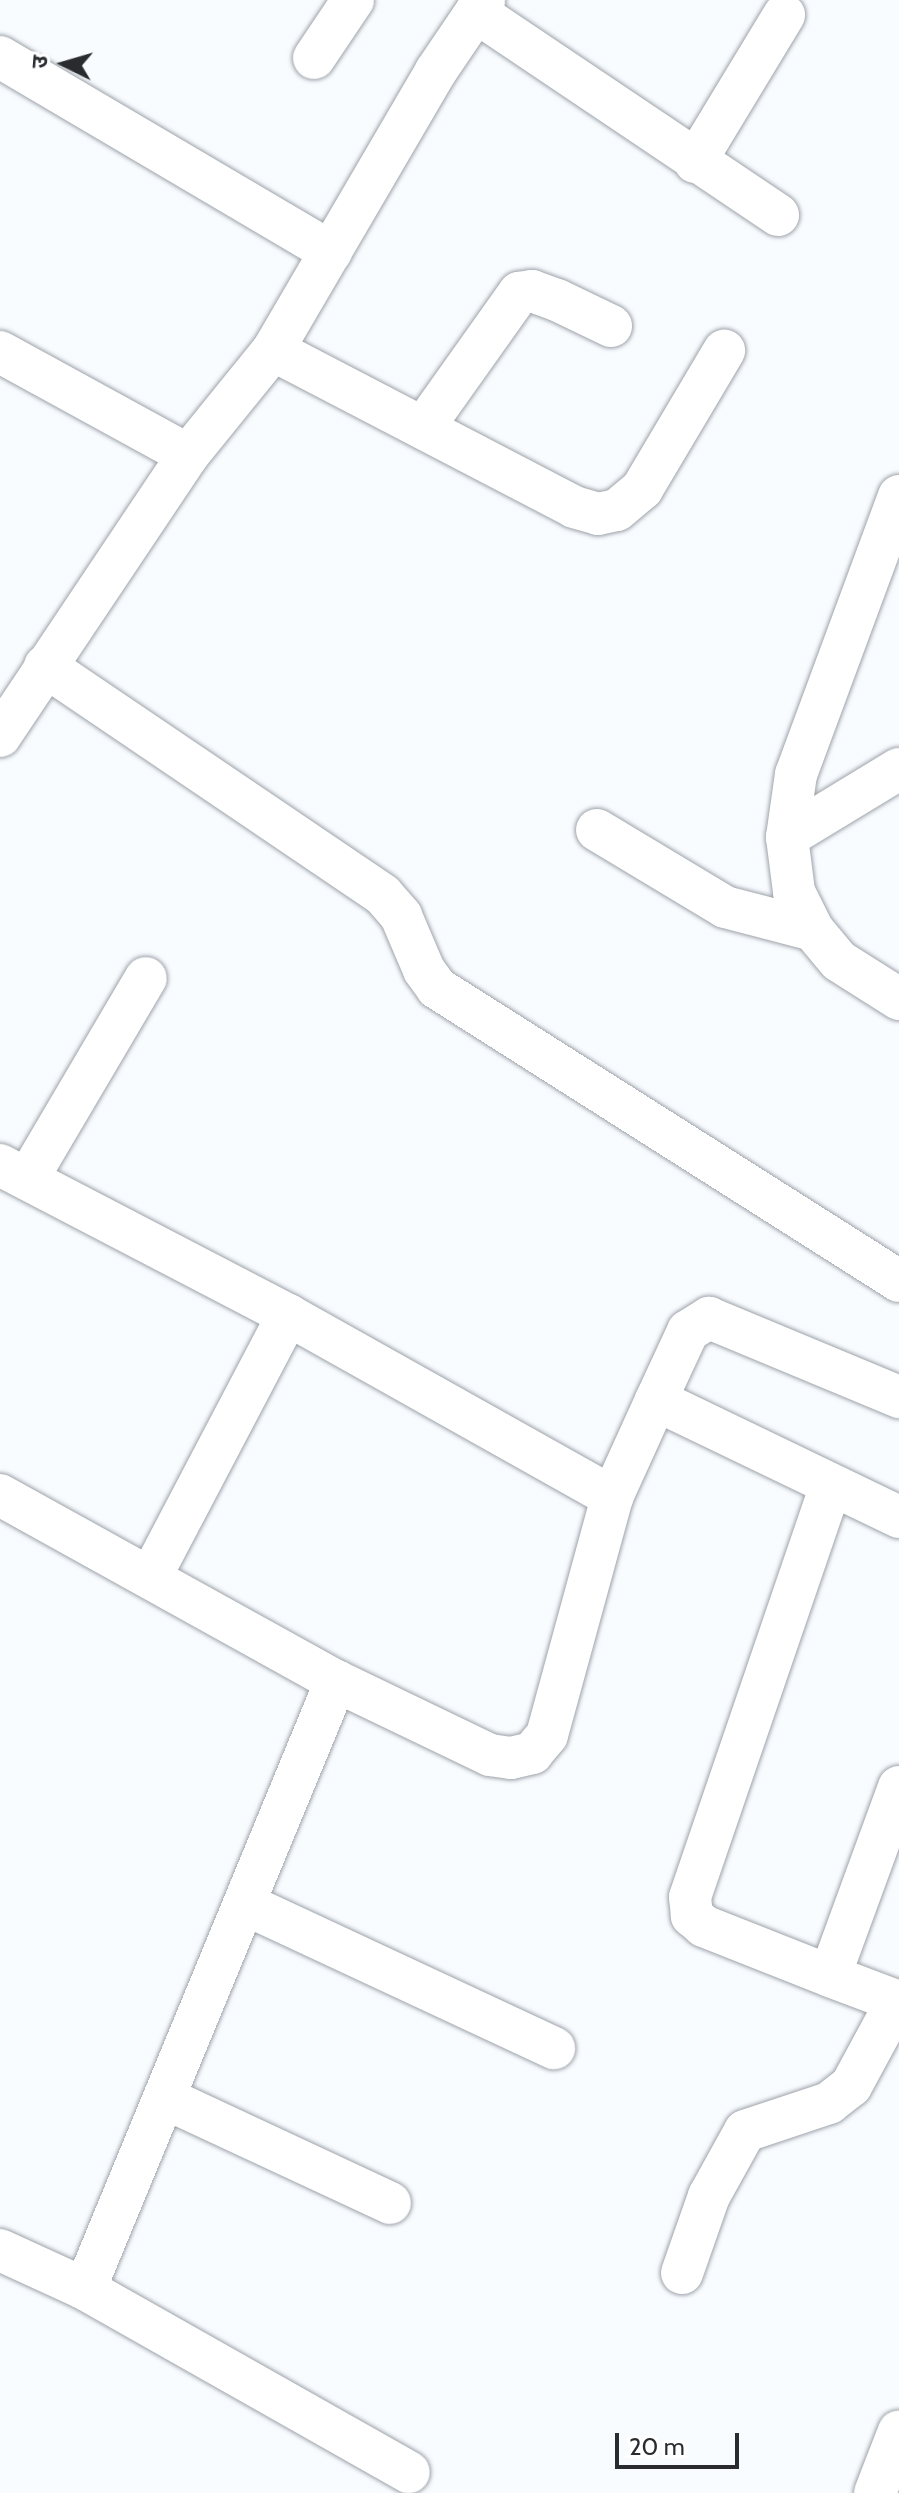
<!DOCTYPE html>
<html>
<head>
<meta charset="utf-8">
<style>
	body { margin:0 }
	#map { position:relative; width:899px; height:2493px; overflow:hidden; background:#f9fcff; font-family:Cabin,"Noto Sans Devanagari",sans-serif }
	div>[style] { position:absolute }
	.roads { filter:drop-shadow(0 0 2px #9da3aa) drop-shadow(0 0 2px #9da3aa) }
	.minor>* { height:42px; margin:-21px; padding:0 21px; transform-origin:21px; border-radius:21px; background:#fff }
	span { translate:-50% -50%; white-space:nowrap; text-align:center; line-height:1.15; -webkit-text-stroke:7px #fff; paint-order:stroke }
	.north { position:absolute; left:24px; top:24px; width:80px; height:80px; -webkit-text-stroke:6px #fff; paint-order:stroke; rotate:275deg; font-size:22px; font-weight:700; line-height:32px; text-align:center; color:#292b2e }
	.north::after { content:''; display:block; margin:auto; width:28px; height:36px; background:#292b2e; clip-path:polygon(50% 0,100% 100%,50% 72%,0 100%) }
	.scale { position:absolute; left:615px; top:2433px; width:124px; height:36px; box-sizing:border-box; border:4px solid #292b2e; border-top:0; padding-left:10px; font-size:24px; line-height:28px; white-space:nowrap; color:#292b2e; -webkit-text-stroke:6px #fff; paint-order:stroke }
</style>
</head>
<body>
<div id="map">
	<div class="roads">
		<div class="minor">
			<div style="left:476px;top:12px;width:364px;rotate:33.9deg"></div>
			<div style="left:0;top:57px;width:384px;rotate:30.5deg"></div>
			<div style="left:314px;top:58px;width:70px;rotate:-56.1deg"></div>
			<div style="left:695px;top:162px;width:172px;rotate:-58.8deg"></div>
			<div style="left:273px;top:350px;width:339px;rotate:27.5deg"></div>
			<div style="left:574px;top:507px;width:25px;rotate:16deg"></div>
			<div style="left:598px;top:514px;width:19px;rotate:-12deg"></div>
			<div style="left:617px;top:510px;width:33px;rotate:-40deg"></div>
			<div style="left:642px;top:489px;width:161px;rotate:-59.3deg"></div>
			<div style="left:0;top:352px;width:214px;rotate:28.7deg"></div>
			<div style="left:423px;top:428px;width:166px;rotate:-54.6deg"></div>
			<div style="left:519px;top:293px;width:13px;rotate:-9deg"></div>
			<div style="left:532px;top:291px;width:27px;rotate:20deg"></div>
			<div style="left:557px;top:300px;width:60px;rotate:25.7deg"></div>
			<div style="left:899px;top:496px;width:296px;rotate:110.3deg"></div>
			<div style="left:796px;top:774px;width:64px;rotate:98.1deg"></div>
			<div style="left:787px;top:837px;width:55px;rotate:82.7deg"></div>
			<div style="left:794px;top:892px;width:42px;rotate:63.4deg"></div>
			<div style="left:813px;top:930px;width:40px;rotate:50deg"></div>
			<div style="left:839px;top:961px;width:71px;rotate:32.3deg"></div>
			<div style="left:45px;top:666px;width:408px;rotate:34.1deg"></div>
			<div style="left:383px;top:895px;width:28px;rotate:49deg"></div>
			<div style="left:401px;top:916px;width:59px;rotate:66.9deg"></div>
			<div style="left:424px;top:970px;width:22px;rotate:54deg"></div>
			<div style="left:437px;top:988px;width:547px;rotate:32.38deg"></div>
			<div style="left:0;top:736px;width:338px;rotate:-56.2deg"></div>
			<div style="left:188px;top:455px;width:135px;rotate:-51deg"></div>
			<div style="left:273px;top:350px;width:323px;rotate:-59.7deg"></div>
			<div style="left:436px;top:71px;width:86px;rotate:-55.9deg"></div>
			<div style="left:597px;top:830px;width:149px;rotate:31deg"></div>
			<div style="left:725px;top:907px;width:91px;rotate:14.6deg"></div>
			<div style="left:787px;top:837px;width:131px;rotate:-31.3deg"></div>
			<div style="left:0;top:1165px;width:325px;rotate:27.5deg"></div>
			<div style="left:288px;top:1315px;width:372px;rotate:29.3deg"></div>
			<div style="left:28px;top:1178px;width:232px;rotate:-59.5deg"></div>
			<div style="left:656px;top:1400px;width:76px;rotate:-65.1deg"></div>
			<div style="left:688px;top:1331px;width:25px;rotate:-32deg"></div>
			<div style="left:709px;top:1318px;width:206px;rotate:22.6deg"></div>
			<div style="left:0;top:1495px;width:384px;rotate:29deg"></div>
			<div style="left:336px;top:1681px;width:171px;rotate:25.7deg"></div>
			<div style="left:490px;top:1755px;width:21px;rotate:8deg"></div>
			<div style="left:511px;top:1758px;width:22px;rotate:-13deg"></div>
			<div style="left:532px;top:1753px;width:23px;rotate:-50deg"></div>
			<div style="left:547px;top:1735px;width:247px;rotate:-74.7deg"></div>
			<div style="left:612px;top:1497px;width:107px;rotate:-65.6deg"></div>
			<div style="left:656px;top:1400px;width:270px;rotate:25.7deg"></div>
			<div style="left:151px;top:1576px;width:295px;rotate:-62.3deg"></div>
			<div style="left:899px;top:1787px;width:201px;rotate:110.1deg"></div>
			<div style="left:830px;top:1976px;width:74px;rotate:20.6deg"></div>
			<div style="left:247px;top:1905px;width:339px;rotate:25deg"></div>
			<div style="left:830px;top:1976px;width:136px;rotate:-158.4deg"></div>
			<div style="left:704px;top:1926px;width:16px;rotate:-140deg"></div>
			<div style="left:692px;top:1916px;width:19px;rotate:-96deg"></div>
			<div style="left:690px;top:1897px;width:435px;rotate:-71.1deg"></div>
			<div style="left:167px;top:2099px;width:246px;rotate:25deg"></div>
			<div style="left:0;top:2250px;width:94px;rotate:24.6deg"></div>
			<div style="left:85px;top:2289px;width:372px;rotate:29.5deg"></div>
			<div style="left:682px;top:2273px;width:82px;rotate:-70.7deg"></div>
			<div style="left:709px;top:2196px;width:74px;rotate:-61deg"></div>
			<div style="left:745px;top:2131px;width:89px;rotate:-18.4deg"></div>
			<div style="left:829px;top:2103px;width:28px;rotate:-38deg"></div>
			<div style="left:851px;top:2086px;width:97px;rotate:-61.6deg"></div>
			<div style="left:85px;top:2289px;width:658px;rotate:-67.57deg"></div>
			<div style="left:875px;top:2493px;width:66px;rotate:-68.8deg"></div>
		</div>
	</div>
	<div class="north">उ</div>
	<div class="scale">20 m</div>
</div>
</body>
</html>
